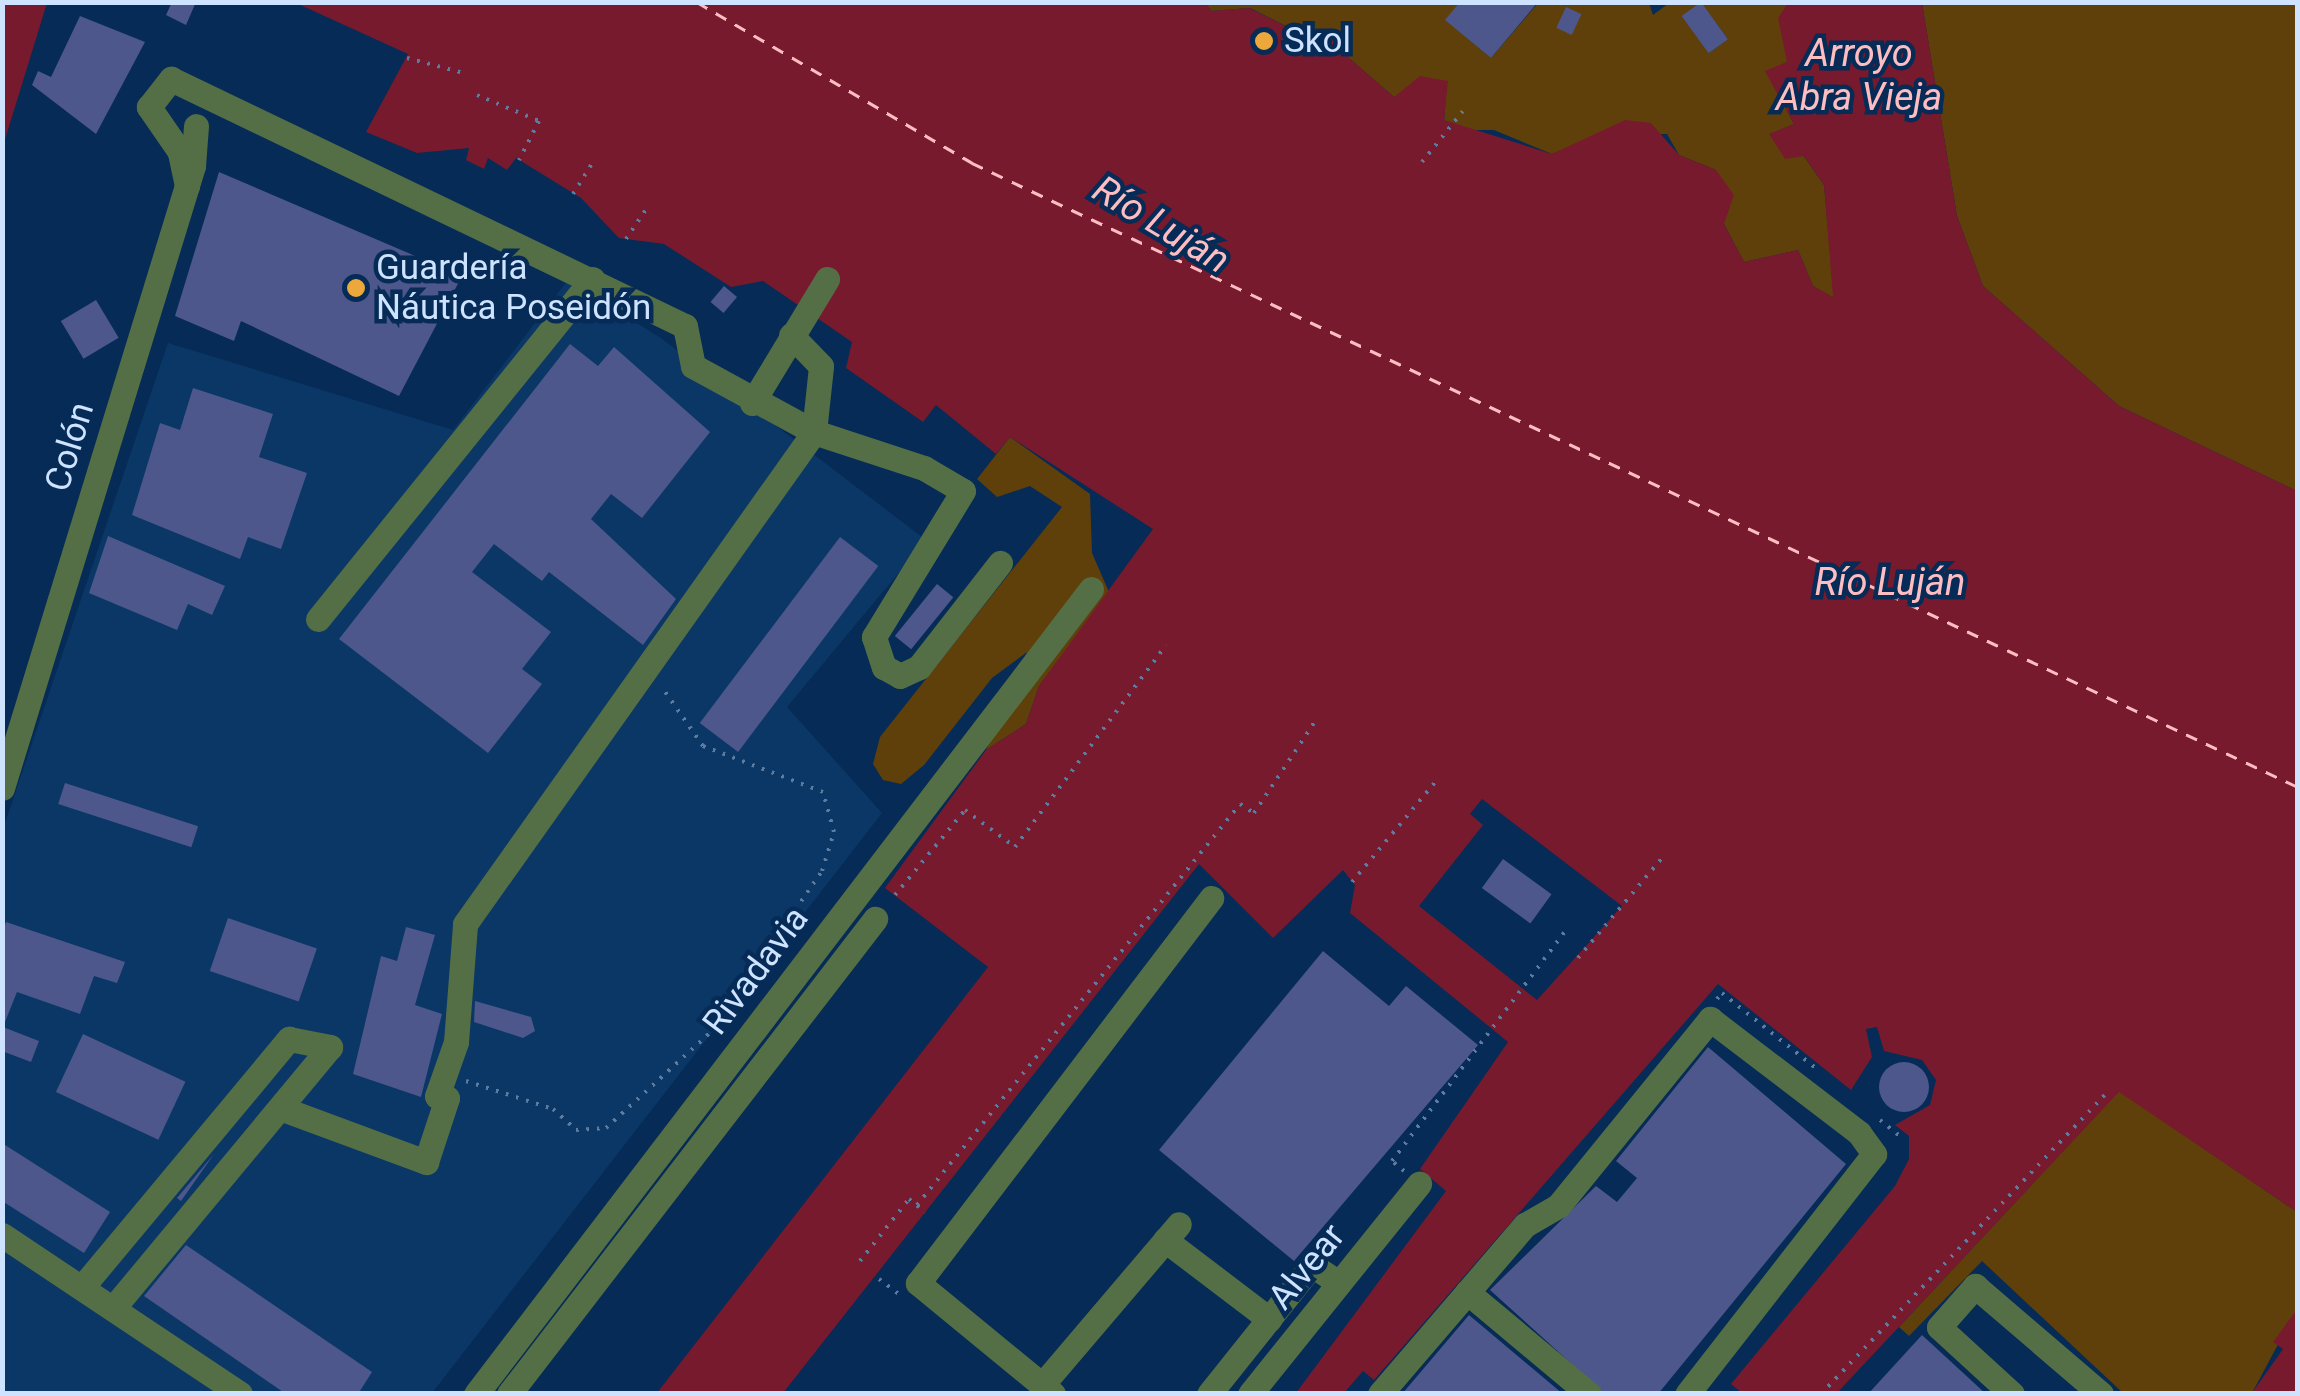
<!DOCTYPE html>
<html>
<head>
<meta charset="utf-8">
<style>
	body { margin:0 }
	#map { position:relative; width:2300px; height:1396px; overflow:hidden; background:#052b56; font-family:Roboto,sans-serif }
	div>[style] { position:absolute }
	.built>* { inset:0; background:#0b3766 }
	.green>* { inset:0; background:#60400a }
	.water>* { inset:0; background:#781a2d }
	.ferry>* { height:2.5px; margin-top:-1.25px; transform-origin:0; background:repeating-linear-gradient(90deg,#febdc0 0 12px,transparent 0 22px) }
	.building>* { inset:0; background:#4d578c; transform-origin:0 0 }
	.round { border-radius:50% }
	.path>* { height:4px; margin-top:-2px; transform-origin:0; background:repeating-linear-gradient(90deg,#5d7ca0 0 2.5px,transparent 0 10.5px) }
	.minor>* { height:25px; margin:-12.5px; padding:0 12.5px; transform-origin:12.5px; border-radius:12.5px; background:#546f45 }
	.dots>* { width:28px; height:28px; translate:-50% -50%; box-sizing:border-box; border:5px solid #052b56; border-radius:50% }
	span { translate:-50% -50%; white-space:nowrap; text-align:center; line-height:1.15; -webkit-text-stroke:9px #052b56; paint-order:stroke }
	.poi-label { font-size:35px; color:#cee3ff }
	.left { translate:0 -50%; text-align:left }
	.street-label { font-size:35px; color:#cee3ff }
	.water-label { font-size:38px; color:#febdc0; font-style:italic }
	.frame { position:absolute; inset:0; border:5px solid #cee3ff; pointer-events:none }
</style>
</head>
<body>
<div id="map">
	<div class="built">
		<div style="clip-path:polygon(568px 280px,661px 338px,926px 540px,787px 707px,882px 813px,432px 1393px,3px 1394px,3px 829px,168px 343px,453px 430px)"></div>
	</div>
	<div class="green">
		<div style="clip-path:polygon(1206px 3px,1460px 3px,1446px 20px,1491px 58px,1538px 3px,1649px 3px,1653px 15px,1669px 3px,1701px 3px,1682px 16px,1709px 53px,1728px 39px,1701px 3px,1788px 3px,1787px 62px,1766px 72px,1794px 124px,1770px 134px,1803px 155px,1824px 185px,1834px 298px,1813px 286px,1798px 250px,1744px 262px,1724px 224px,1716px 170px,1679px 155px,1667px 134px,1599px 135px,1552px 154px,1494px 130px,1464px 130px,1444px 121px,1447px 81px,1394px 97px,1349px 58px,1250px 8px,1211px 11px)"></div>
		<div style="clip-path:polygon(1922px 3px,2297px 3px,2297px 491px,2119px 406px,1983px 286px,1957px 216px)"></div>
		<div style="clip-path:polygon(1010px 437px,1090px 494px,1092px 553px,1109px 592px,1039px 686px,1026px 724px,986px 750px,1027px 652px,992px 678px,924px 765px,901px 784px,883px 780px,873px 764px,880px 737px,1062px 507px,1030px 486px,997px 497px,977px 479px)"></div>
		<div style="clip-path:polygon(2119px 1091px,2297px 1212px,2297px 1309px,2252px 1393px,2123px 1393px,1982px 1261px,1909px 1336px,1899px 1327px)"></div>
	</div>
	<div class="water">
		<div style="clip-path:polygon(3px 2px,47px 3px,3px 146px,2px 3px)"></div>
		<div style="clip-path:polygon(evenodd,1206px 2px,1211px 11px,1249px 8px,1324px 45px,1345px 32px,1349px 58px,1394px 97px,1420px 76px,1448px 81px,1444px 120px,1552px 154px,1625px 120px,1651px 123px,1679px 155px,1716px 170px,1734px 195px,1724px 224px,1744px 262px,1798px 250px,1813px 286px,1833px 297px,1824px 185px,1804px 156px,1785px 159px,1769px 134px,1794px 124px,1765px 71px,1787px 62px,1778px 18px,1788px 3px,1922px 3px,1957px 216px,1983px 286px,2119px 406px,2297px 491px,2297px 1212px,2119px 1092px,1837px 1393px,1742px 1393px,1731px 1384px,1895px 1186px,1909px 1159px,1909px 1136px,1895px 1125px,1930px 1105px,1936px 1080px,1922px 1060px,1884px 1051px,1877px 1027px,1866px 1029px,1872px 1057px,1851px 1090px,1718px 984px,1374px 1380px,1363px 1371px,1344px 1393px,1296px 1393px,1446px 1191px,1420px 1169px,1508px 1042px,1350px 913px,1355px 885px,1343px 870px,1273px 938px,1199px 864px,783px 1393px,657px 1393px,988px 967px,885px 888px,986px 750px,1026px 724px,1039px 686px,1153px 529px,1010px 437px,996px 454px,936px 405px,923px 422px,846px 368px,852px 342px,763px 281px,731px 287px,664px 244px,619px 238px,581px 198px,516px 158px,507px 170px,488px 158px,484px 169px,466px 160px,469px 148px,417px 153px,366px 132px,408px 54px,296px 3px,1206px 2px,1482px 799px,1622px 906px,1537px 1000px,1419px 906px,1483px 825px,1470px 814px,1482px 799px)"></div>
		<div style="clip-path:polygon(2297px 1309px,2297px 1393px,2252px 1393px,2283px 1349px,2273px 1342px)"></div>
	</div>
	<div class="ferry">
		<div style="left:697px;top:2px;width:319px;rotate:30.3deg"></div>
		<div style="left:972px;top:163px;width:1465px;rotate:25.2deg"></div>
	</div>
	<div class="building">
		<div style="clip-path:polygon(172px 2px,196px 2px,186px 25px,166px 15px)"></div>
		<div style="clip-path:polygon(1460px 2px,1538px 2px,1491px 58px,1445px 20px)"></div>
		<div style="left:1701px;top:2px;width:46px;height:24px;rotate:54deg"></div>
		<div style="left:1566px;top:7px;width:17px;height:23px;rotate:25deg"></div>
		<div style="clip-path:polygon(80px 16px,145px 42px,96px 134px,32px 85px,38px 71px,51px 77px)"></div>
		<div style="clip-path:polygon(219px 172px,462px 276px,399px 396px,241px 321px,234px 341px,175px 316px)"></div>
		<div style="left:724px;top:286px;width:17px;height:21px;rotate:40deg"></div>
		<div style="left:96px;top:300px;width:44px;height:41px;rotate:59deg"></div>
		<div style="clip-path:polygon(570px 344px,598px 366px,614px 347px,710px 432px,642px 518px,611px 494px,591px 519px,676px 599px,643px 645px,549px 572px,542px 581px,494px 544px,472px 572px,551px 632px,522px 669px,542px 684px,488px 753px,339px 639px)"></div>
		<div style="clip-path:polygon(193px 388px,273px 414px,259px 457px,307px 473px,281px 549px,248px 537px,240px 559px,132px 515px,160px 423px,180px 430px)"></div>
		<div style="clip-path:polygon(108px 536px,225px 586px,212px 615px,188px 604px,177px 630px,89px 593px)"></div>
		<div style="left:840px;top:537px;width:48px;height:233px;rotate:37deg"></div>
		<div style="left:937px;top:584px;width:21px;height:67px;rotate:39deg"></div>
		<div style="left:65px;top:783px;width:140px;height:22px;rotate:18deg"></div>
		<div style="left:1503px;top:859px;width:60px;height:36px;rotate:36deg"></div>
		<div style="left:228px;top:918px;width:94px;height:56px;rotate:19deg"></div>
		<div style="clip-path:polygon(6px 922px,125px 962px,117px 983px,94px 976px,80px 1014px,17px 992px,3px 1027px,39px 1041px,31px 1062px,2px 1051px,2px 933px)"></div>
		<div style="clip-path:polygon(406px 927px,435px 935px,415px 1005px,442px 1014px,421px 1097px,353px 1074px,381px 956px,397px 961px)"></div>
		<div style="clip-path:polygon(1323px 951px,1389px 1006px,1406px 986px,1478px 1045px,1294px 1261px,1159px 1150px)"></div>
		<div style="clip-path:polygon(475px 1001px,531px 1017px,535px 1031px,523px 1038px,474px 1022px)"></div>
		<div style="left:83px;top:1034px;width:113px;height:64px;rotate:25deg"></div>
		<div style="clip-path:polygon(1708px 1047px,1846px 1164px,1658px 1394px,1605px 1394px,1490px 1290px,1596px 1186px,1617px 1202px,1637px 1178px,1616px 1161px)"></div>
		<div class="round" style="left:1879px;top:1062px;width:50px;height:50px"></div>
		<div style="clip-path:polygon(2px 1143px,110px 1212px,84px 1253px,2px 1201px)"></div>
		<div style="clip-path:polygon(214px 1154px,181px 1201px,177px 1198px)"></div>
		<div style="clip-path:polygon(186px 1245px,372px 1372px,358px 1394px,286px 1394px,144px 1296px)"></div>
		<div style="clip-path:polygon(1469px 1315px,1563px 1394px,1402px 1394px)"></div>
		<div style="clip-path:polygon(1922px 1335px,1986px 1394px,1868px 1394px)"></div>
	</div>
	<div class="path">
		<div style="left:407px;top:58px;width:62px;rotate:14.9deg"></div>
		<div style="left:477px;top:95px;width:67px;rotate:22.8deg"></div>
		<div style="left:539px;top:121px;width:44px;rotate:117.1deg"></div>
		<div style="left:1422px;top:162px;width:65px;rotate:-51.2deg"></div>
		<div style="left:573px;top:194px;width:36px;rotate:-58deg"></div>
		<div style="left:626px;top:239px;width:40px;rotate:-56deg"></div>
		<div style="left:1352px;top:882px;width:133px;rotate:-50.2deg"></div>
		<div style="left:895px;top:895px;width:110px;rotate:-50.5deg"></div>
		<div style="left:965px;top:810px;width:62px;rotate:36.5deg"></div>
		<div style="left:1015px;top:847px;width:252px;rotate:-53.2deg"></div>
		<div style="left:1578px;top:958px;width:129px;rotate:-50deg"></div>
		<div style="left:1717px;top:999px;width:8px;rotate:-50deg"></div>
		<div style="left:1722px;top:993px;width:123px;rotate:38.7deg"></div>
		<div style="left:466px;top:1081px;width:91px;rotate:17.8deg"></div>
		<div style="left:553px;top:1109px;width:31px;rotate:42deg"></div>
		<div style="left:576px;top:1130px;width:30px;rotate:-4deg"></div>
		<div style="left:606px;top:1128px;width:144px;rotate:-42.5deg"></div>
		<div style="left:712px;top:1031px;width:194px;rotate:-55.5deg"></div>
		<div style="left:822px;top:871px;width:41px;rotate:-72.9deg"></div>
		<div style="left:834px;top:832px;width:41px;rotate:-105.4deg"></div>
		<div style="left:823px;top:792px;width:129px;rotate:-159deg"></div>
		<div style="left:703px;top:746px;width:73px;rotate:-125deg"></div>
		<div style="left:1880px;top:1120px;width:26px;rotate:39deg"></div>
		<div style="left:1404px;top:1171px;width:16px;rotate:-140deg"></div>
		<div style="left:1392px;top:1161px;width:291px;rotate:-53deg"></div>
		<div style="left:917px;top:1205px;width:515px;rotate:-51.15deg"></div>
		<div style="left:1240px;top:804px;width:17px;rotate:33deg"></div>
		<div style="left:1254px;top:813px;width:108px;rotate:-56.3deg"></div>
		<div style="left:860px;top:1261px;width:79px;rotate:-51.7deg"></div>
		<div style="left:909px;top:1199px;width:21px;rotate:39deg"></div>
		<div style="left:879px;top:1279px;width:25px;rotate:37deg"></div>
		<div style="left:1821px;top:1394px;width:412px;rotate:-46.5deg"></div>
	</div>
	<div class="minor">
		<div style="left:187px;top:186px;width:35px;rotate:-102deg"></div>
		<div style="left:180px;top:152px;width:55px;rotate:-124.6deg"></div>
		<div style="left:149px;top:107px;width:36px;rotate:-52deg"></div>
		<div style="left:171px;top:79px;width:570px;rotate:25.67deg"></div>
		<div style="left:685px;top:326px;width:41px;rotate:78.7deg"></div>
		<div style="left:693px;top:366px;width:138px;rotate:28.6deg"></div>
		<div style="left:814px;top:432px;width:66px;rotate:-83.9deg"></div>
		<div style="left:821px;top:366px;width:43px;rotate:-134.1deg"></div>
		<div style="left:752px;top:403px;width:145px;rotate:-58.8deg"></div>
		<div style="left:318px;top:619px;width:437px;rotate:-51.1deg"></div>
		<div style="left:2px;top:788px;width:651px;rotate:-72.93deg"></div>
		<div style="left:193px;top:166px;width:40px;rotate:-85.7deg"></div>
		<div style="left:280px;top:1108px;width:156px;rotate:20.3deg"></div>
		<div style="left:426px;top:1162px;width:67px;rotate:-71.8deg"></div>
		<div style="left:447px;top:1098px;width:10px;rotate:-169deg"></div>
		<div style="left:437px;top:1096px;width:57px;rotate:-70.6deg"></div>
		<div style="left:456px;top:1042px;width:118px;rotate:-85.6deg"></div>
		<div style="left:465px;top:924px;width:603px;rotate:-54.65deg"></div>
		<div style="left:814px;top:432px;width:116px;rotate:18.1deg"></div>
		<div style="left:924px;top:468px;width:45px;rotate:30.5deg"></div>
		<div style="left:963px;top:491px;width:171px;rotate:121.4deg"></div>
		<div style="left:874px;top:637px;width:32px;rotate:72deg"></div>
		<div style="left:884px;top:667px;width:18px;rotate:29deg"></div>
		<div style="left:900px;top:676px;width:21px;rotate:-25deg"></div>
		<div style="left:919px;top:667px;width:132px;rotate:-52.1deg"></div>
		<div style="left:2px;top:1235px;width:286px;rotate:33.7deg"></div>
		<div style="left:1165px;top:1240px;width:131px;rotate:37.2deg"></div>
		<div style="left:83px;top:1286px;width:322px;rotate:-50.2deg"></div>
		<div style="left:289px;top:1039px;width:42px;rotate:11deg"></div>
		<div style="left:330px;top:1047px;width:338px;rotate:129.7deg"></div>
		<div style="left:1467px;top:1292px;width:159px;rotate:39.9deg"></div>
		<div style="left:1042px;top:1385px;width:211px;rotate:-49.6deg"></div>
		<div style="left:476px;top:1394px;width:1013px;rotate:-52.62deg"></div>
		<div style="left:509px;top:1394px;width:600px;rotate:-52.38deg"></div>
		<div style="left:1053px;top:1394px;width:175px;rotate:-140.6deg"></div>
		<div style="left:918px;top:1283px;width:484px;rotate:-52.7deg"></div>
		<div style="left:1209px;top:1394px;width:165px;rotate:-51.4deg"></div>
		<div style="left:1312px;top:1265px;width:32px;rotate:34deg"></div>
		<div style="left:1250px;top:1394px;width:270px;rotate:-51.2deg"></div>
		<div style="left:1380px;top:1394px;width:223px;rotate:-49.4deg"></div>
		<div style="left:1525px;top:1225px;width:39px;rotate:-30deg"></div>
		<div style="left:1559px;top:1205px;width:240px;rotate:-50.9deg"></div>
		<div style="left:1710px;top:1019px;width:188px;rotate:37.4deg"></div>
		<div style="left:1859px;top:1133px;width:26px;rotate:54deg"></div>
		<div style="left:1874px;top:1154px;width:304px;rotate:127.9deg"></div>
		<div style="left:2012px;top:1394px;width:99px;rotate:-137.5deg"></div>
		<div style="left:1939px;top:1327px;width:55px;rotate:-48.7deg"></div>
		<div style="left:1975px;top:1286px;width:166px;rotate:40.6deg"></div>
	</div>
	<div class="dots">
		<div style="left:1264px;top:41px;background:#eda83b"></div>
		<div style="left:356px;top:288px;background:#eda83b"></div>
	</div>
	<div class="poi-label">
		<span class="left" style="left:1284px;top:41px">Skol</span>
		<span class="left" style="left:376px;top:288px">Guardería<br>Náutica Poseidón</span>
	</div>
	<div class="street-label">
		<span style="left:70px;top:447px;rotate:-73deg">Colón</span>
		<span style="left:756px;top:971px;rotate:-53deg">Rivadavia</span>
		<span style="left:1307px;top:1267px;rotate:-51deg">Alvear</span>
	</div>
	<div class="water-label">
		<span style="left:1859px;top:76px">Arroyo<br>Abra Vieja</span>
		<span style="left:1161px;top:225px;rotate:31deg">Río Luján</span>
		<span style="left:1890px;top:583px">Río Luján</span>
	</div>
	<div class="frame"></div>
</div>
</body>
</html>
